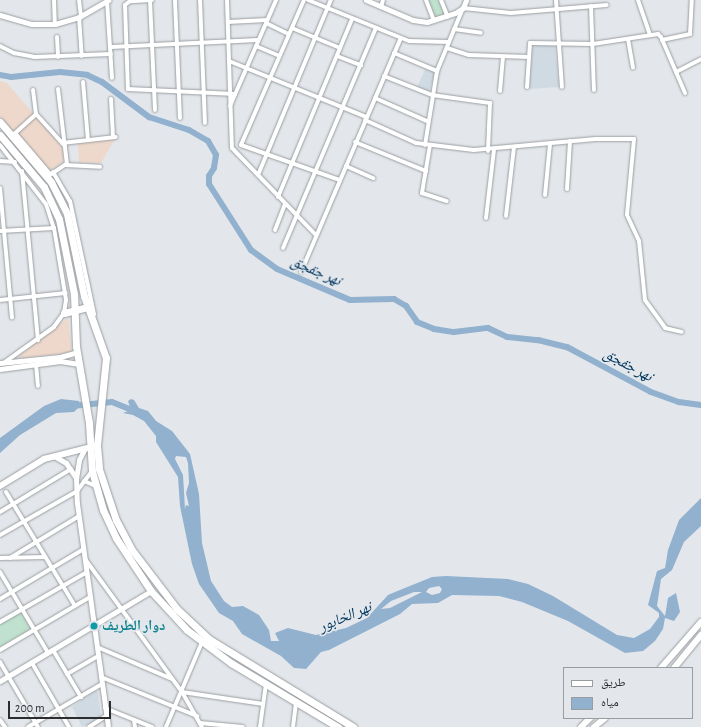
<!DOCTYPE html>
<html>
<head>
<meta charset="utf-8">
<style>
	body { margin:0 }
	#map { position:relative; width:701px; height:727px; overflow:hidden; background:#e3e7eb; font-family:"Alegreya Sans","Noto Naskh Arabic",sans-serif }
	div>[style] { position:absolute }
	.commercial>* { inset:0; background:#eed8cb }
	.built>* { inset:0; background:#d0dae2 }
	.green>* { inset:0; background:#c0e1cd }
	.water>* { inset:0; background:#91b1cf }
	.river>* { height:6px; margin:-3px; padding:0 3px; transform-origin:3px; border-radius:3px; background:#91b1cf }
	.roads { filter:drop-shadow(0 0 1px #9a9ea1) drop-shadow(0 0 1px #9a9ea1) }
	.minor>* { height:4px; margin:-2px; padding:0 2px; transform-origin:2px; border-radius:2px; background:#fff }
	.tertiary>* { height:5px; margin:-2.5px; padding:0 2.5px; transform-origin:2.5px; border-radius:2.5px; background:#fff }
	.secondary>* { height:6px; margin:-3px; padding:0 3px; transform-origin:3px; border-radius:3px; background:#fff }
	.primary>* { height:6px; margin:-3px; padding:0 3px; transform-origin:3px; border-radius:3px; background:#fff }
	.trunk>* { height:7px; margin:-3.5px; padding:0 3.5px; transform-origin:3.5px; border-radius:3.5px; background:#fff }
	.dots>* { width:11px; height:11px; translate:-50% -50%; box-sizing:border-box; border:2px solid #e3e7eb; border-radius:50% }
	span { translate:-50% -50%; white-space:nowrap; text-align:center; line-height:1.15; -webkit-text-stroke:3.5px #e3e7eb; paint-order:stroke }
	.culture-label { font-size:14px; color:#0d838f; font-weight:700 }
	.left { translate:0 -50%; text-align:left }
	.water-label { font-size:15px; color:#033860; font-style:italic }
	.legend { position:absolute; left:563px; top:667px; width:130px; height:52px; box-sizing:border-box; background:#e3e7eb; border:1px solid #999d9f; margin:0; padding:5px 7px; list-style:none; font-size:12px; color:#2b2d2e }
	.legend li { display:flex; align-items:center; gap:8px; height:20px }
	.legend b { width:20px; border:1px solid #999d9f }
	.scale { position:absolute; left:8px; top:701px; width:103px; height:18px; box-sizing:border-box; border:2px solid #2b2d2e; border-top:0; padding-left:5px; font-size:12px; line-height:14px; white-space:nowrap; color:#2b2d2e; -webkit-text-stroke:3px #e3e7eb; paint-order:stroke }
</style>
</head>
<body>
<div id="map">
	<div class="commercial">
		<div style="clip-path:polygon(0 81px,7px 83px,63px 148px,63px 162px,49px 171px,0 117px)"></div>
		<div style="clip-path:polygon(115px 139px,101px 163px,79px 162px,78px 143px)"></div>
		<div style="clip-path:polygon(68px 318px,72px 353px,19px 358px,19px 356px)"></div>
	</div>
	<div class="built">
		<div style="clip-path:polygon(533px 45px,555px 46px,559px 87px,529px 89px)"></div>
		<div style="clip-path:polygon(425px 69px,435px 72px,429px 92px,417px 88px)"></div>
		<div style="clip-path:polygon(95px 691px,98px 692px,101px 718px,82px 727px,72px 707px)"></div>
	</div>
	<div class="green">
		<div style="clip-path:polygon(428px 0,440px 0,445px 15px,435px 19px)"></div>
		<div style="clip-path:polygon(21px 612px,31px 629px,0 647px,0 624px)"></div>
	</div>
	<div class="water">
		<div style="clip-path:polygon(61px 399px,79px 401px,80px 406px,74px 412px,56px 413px,20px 435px,0 453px,0 438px,44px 406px)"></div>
		<div style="clip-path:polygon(evenodd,131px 399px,134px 400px,139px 408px,148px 411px,156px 421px,172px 431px,190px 454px,199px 494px,202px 543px,211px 581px,224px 601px,232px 607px,243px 606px,259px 615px,269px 630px,271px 641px,279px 641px,275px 633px,288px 628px,316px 635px,346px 628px,367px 618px,388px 595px,395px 592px,432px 577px,446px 576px,508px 579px,528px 584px,553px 596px,617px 635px,634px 638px,650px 629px,659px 617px,659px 613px,648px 605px,657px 571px,665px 568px,668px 550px,679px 520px,701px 498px,701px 526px,684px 542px,672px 570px,661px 579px,657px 606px,665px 616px,668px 598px,676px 593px,680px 612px,674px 621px,665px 618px,663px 629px,655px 641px,643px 651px,625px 653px,568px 621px,522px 602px,499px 596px,452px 595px,438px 603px,412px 604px,400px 614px,329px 650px,321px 652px,306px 669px,294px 668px,281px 656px,242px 634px,233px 621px,219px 613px,199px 584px,192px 564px,180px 506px,178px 477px,156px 442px,156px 436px,144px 421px,133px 415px,123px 413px,131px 410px,128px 401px,131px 399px,176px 456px,186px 457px,188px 463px,189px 483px,186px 493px,189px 506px,186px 505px,185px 509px,183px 475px,175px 459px,176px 456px,131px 399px,439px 586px,442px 589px,440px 593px,432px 595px,426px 592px,429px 588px,439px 586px,131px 399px,414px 592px,422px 592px,390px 608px,381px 609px,391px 601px,414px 592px)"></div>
	</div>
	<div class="river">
		<div style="left:0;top:75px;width:11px;rotate:10deg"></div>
		<div style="left:11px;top:77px;width:49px;rotate:-5.8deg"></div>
		<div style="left:60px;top:72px;width:27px;rotate:6deg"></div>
		<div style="left:87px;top:75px;width:17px;rotate:25deg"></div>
		<div style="left:102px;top:82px;width:59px;rotate:36.7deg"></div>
		<div style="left:149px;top:117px;width:42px;rotate:18deg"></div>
		<div style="left:189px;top:130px;width:22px;rotate:30deg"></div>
		<div style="left:208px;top:141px;width:16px;rotate:60deg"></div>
		<div style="left:216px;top:155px;width:13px;rotate:99deg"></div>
		<div style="left:214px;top:168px;width:9px;rotate:122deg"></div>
		<div style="left:209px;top:176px;width:8px;rotate:90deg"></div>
		<div style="left:209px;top:184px;width:78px;rotate:57.5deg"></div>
		<div style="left:251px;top:250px;width:32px;rotate:36deg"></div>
		<div style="left:277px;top:269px;width:79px;rotate:23deg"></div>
		<div style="left:350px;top:300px;width:44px;rotate:-1.3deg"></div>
		<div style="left:394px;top:299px;width:14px;rotate:30deg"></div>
		<div style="left:406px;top:306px;width:19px;rotate:55deg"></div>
		<div style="left:417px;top:322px;width:18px;rotate:22deg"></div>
		<div style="left:434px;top:329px;width:20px;rotate:9deg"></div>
		<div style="left:454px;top:332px;width:34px;rotate:-7deg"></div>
		<div style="left:488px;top:328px;width:21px;rotate:25deg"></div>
		<div style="left:507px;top:337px;width:31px;rotate:6deg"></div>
		<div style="left:538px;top:340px;width:30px;rotate:14deg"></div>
		<div style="left:567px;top:347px;width:95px;rotate:28.2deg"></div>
		<div style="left:651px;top:392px;width:30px;rotate:20deg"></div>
		<div style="left:679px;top:402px;width:22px;rotate:8deg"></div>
		<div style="left:72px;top:406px;width:40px;rotate:-5.7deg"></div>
		<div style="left:112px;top:402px;width:27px;rotate:22deg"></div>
	</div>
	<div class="roads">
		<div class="minor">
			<div style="left:54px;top:0;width:24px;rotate:88deg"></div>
			<div style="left:79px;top:0;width:16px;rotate:83deg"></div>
			<div style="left:150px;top:0;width:110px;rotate:87.4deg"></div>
			<div style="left:152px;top:0;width:22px;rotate:177deg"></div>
			<div style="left:130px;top:1px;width:6px;rotate:141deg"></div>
			<div style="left:125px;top:5px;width:84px;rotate:88deg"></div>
			<div style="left:128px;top:89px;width:107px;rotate:2.7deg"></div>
			<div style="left:175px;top:0;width:118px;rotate:87.6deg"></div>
			<div style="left:200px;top:0;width:123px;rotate:87.7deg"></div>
			<div style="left:227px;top:0;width:148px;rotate:88.1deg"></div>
			<div style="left:232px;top:148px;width:121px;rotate:46deg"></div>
			<div style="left:304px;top:0;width:158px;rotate:113.5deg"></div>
			<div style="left:241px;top:145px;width:105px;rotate:19.5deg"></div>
			<div style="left:308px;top:0;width:109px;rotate:22.1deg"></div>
			<div style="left:409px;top:41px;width:40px;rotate:1.4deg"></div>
			<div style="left:426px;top:0;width:22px;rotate:69deg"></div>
			<div style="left:441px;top:0;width:18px;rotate:68deg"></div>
			<div style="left:556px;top:0;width:87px;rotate:86.1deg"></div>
			<div style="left:638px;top:0;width:37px;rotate:71deg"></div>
			<div style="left:107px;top:1px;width:77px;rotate:86.3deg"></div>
			<div style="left:591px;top:6px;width:84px;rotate:88deg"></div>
			<div style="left:381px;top:7px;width:7px;rotate:-74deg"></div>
			<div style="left:79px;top:17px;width:39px;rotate:86deg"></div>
			<div style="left:228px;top:22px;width:39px;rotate:-3deg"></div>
			<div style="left:266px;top:23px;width:25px;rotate:26deg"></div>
			<div style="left:292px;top:28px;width:52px;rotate:22.6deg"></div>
			<div style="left:454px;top:29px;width:27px;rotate:8deg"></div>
			<div style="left:57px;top:37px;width:20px;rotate:87deg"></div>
			<div style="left:628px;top:39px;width:29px;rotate:80deg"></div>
			<div style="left:662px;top:40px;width:29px;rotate:-12deg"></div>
			<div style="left:690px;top:34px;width:34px;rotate:-87deg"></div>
			<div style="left:0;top:46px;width:16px;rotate:27deg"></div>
			<div style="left:14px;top:53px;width:20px;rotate:11deg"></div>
			<div style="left:34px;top:57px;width:77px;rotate:-2.2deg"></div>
			<div style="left:256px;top:46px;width:25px;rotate:23deg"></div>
			<div style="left:111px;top:47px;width:147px;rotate:-2.7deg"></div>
			<div style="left:447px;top:48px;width:23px;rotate:18deg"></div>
			<div style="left:469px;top:55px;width:60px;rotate:1.9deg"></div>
			<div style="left:394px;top:53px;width:47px;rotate:22.7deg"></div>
			<div style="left:337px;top:56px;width:26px;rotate:21deg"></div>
			<div style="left:229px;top:61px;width:148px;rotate:22.2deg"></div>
			<div style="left:676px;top:72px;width:28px;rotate:-27deg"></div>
			<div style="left:384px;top:76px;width:52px;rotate:21.6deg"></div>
			<div style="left:432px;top:95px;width:59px;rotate:7.9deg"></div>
			<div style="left:490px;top:103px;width:48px;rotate:92.4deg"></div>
			<div style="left:83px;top:82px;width:58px;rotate:85.1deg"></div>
			<div style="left:527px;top:87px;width:44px;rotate:-86.1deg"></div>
			<div style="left:530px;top:43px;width:63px;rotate:0.9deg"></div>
			<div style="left:593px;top:44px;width:66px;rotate:-8.7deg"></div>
			<div style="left:658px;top:34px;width:4px;rotate:45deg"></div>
			<div style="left:661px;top:37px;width:61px;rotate:66.8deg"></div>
			<div style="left:58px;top:89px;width:76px;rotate:83.2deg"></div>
			<div style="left:33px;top:90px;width:24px;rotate:83deg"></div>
			<div style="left:36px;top:114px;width:43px;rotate:47.8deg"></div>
			<div style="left:500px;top:91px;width:34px;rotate:-85deg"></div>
			<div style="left:375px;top:98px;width:57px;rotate:23.9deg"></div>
			<div style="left:111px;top:99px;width:38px;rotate:87deg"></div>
			<div style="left:230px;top:106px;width:116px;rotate:-66.5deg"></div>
			<div style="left:365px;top:120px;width:56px;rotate:24.3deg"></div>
			<div style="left:416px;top:143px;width:58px;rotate:6.9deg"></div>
			<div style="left:474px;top:150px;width:122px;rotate:-5.2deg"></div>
			<div style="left:596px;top:139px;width:38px"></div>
			<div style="left:634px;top:139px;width:76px;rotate:95.3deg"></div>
			<div style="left:627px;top:215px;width:29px;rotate:65deg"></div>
			<div style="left:639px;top:241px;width:59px;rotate:84.2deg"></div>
			<div style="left:645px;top:300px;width:34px;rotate:54deg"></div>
			<div style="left:665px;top:328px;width:17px;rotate:13deg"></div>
			<div style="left:15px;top:133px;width:54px;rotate:49.5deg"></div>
			<div style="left:13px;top:135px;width:31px;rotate:-42deg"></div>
			<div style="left:355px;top:142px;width:77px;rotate:22.2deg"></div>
			<div style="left:62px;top:143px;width:54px;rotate:-6.3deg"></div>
			<div style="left:0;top:145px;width:75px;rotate:52.1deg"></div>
			<div style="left:46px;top:204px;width:25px;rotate:72deg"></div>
			<div style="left:54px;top:228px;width:73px;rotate:80.5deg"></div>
			<div style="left:66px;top:300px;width:13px;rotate:99deg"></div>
			<div style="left:64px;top:313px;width:17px;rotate:126deg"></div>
			<div style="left:54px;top:327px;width:60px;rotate:144.5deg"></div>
			<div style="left:425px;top:145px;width:75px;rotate:-80.8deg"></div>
			<div style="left:437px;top:71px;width:68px;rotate:-67.6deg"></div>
			<div style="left:463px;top:8px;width:48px;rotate:5.9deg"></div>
			<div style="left:511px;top:13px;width:96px;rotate:-4.8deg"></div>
			<div style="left:430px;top:145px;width:49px;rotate:99.5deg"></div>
			<div style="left:422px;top:193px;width:26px;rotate:18deg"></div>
			<div style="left:0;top:161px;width:15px;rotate:4deg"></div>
			<div style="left:346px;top:166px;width:30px;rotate:24deg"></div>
			<div style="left:22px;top:171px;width:170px;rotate:84.6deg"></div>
			<div style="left:53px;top:172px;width:34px;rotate:60deg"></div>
			<div style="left:70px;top:201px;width:116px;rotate:78deg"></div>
			<div style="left:258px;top:175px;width:190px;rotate:-67.4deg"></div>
			<div style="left:47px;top:177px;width:22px;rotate:-34deg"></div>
			<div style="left:65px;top:165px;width:35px;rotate:3deg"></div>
			<div style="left:0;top:188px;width:130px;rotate:84.7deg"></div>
			<div style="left:567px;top:189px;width:48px;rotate:-86.4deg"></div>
			<div style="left:545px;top:195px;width:51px;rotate:-84.4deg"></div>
			<div style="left:278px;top:197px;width:193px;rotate:-67.4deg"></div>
			<div style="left:506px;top:216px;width:69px;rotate:-83.4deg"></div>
			<div style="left:486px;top:218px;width:68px;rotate:-83.3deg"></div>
			<div style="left:275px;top:230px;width:28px;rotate:-69deg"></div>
			<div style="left:0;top:231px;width:54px;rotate:-3.2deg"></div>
			<div style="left:283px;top:248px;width:239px;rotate:-67.1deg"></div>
			<div style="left:301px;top:272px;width:254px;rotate:-66.9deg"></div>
			<div style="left:0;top:300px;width:66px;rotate:-6.1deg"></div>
			<div style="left:36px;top:364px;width:22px;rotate:85deg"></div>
			<div style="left:84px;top:481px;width:13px;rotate:23deg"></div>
			<div style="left:6px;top:492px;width:133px;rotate:58.8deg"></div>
			<div style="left:0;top:512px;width:83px;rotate:-31.2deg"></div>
			<div style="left:0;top:535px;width:89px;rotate:-29.7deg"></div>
			<div style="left:77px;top:491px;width:25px;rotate:-53deg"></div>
			<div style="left:0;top:558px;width:45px;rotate:-1.3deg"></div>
			<div style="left:10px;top:558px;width:81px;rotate:-31.3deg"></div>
			<div style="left:85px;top:559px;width:165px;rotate:53.9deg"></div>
			<div style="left:182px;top:692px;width:40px;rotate:60.3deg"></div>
			<div style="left:0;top:572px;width:94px;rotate:59.3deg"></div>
			<div style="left:0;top:599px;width:98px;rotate:-30.8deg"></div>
			<div style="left:0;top:622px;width:100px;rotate:-29.9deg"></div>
			<div style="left:97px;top:647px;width:82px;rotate:23.1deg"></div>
			<div style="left:0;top:650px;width:104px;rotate:-30.5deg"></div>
			<div style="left:53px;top:650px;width:55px;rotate:59.2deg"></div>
			<div style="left:0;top:662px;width:75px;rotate:59.7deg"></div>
			<div style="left:32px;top:663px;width:74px;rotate:60deg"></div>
			<div style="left:67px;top:674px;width:36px;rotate:-30deg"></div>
			<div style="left:101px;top:677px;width:104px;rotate:22.1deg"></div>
			<div style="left:182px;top:692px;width:82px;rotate:8.4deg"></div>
			<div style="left:105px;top:708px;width:51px;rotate:22deg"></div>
			<div style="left:0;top:720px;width:9px;rotate:54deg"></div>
			<div style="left:134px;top:720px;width:7px;rotate:82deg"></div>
			<div style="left:200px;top:723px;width:43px;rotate:5.3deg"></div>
			<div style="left:28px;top:727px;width:86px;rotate:-30.2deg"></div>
			<div style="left:89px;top:727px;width:20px;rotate:-33deg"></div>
			<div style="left:166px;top:727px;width:92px;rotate:-67deg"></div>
			<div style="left:260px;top:727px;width:43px;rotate:-82.1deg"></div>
			<div style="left:293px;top:727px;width:25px;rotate:-83deg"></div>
		</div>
		<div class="tertiary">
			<div style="left:366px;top:0;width:51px;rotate:23.1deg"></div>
			<div style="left:413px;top:20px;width:14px;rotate:8deg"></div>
			<div style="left:427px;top:22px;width:29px;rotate:-18deg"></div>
			<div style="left:455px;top:13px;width:9px;rotate:-32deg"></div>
			<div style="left:463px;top:8px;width:9px;rotate:-69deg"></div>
			<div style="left:0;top:15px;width:33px;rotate:16deg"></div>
			<div style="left:32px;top:24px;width:23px"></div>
			<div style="left:55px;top:24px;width:25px;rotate:-16deg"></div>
			<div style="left:79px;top:17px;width:34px;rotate:-30deg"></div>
			<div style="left:0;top:363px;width:60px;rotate:-5.7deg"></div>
			<div style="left:60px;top:357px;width:18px;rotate:-16deg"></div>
			<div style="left:0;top:369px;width:61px;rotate:-7.6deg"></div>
			<div style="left:60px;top:361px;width:19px;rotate:9deg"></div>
			<div style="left:85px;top:448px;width:13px;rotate:117deg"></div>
			<div style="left:79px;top:460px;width:18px;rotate:99deg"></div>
			<div style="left:76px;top:478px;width:25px;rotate:88deg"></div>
			<div style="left:77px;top:503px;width:226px;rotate:82.1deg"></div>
			<div style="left:54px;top:456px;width:14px;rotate:30deg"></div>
			<div style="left:66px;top:463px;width:18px;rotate:56deg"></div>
			<div style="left:0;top:681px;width:176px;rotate:-30.8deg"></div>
		</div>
		<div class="secondary">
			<div style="left:0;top:486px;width:52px;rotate:-31.5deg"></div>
			<div style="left:44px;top:459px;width:53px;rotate:-14.3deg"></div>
		</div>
		<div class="primary">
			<div style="left:661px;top:668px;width:61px;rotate:-49deg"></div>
			<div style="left:674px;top:668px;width:43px;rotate:-50.7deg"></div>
			<div style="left:581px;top:727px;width:13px;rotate:-45deg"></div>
			<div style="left:594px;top:727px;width:14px;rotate:-39deg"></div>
		</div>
		<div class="trunk">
			<div style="left:0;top:122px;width:79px;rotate:49.6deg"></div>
			<div style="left:51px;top:182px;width:36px;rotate:63deg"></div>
			<div style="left:67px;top:214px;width:84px;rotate:78.3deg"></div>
			<div style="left:84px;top:296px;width:66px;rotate:70.5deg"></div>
			<div style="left:106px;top:358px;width:87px;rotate:95.9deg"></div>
			<div style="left:97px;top:445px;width:24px;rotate:85deg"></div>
			<div style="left:99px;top:469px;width:54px;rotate:71.6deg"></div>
			<div style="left:116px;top:520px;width:34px;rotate:62deg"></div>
			<div style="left:132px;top:550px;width:74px;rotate:52.7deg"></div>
			<div style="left:177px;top:609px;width:44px;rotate:43.2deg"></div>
			<div style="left:209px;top:639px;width:169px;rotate:31.4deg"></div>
			<div style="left:0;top:135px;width:68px;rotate:49.8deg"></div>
			<div style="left:44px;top:187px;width:35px;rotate:65deg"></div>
			<div style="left:59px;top:219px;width:76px;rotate:78.7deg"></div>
			<div style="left:74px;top:294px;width:52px;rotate:87.8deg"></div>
			<div style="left:76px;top:346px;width:78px;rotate:80.4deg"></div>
			<div style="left:89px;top:423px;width:48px;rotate:86.4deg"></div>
			<div style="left:92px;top:471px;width:41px;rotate:74.2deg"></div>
			<div style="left:103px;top:510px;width:31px;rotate:65deg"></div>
			<div style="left:116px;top:538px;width:64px;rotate:56.6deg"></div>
			<div style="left:151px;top:591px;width:53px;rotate:47.3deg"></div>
			<div style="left:187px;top:630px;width:55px;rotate:36.9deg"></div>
			<div style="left:231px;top:663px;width:125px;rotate:30.9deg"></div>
			<div style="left:64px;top:313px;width:25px;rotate:-14deg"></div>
		</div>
	</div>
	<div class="dots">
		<div style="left:94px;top:626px;background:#0f9aa8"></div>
	</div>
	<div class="culture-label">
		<span class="left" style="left:102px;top:626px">دوار الطريف</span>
	</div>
	<div class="water-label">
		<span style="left:316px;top:271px;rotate:23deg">نهر جقجق</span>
		<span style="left:628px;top:365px;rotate:28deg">نهر جقجق</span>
		<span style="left:345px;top:617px;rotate:-23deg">نهر الخابور</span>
	</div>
	<ul class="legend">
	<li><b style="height:5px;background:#fff"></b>طريق</li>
	<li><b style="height:11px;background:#91b1cf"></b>مياه</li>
	</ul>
	<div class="scale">200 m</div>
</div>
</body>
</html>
